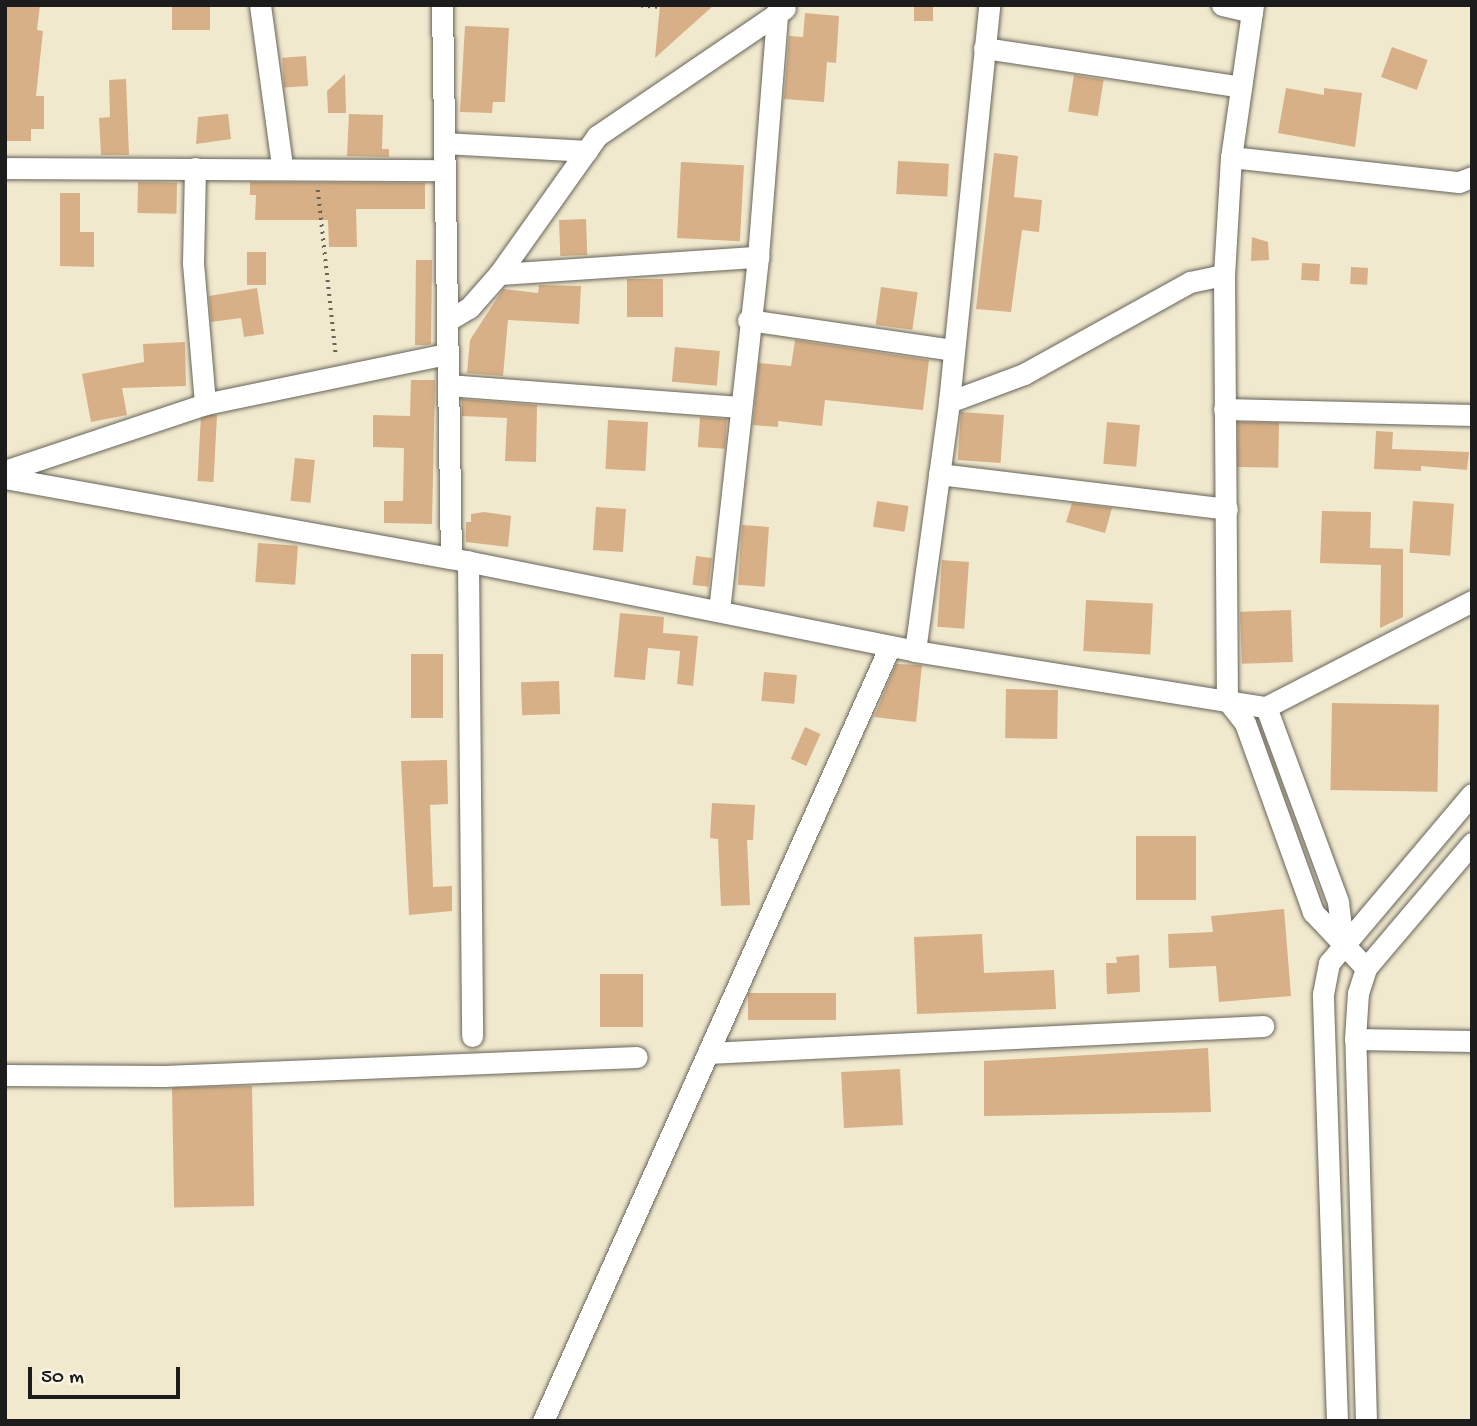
<!DOCTYPE html>
<html>
<head>
<meta charset="utf-8">
<style>
	body { margin:0 }
	#map { position:relative; width:1477px; height:1426px; overflow:hidden; background:#f1e9ce; font-family:"Gochi Hand",sans-serif }
	div>[style] { position:absolute }
	.building>* { inset:0; background:#d7b087; transform-origin:0 0 }
	.path>* { height:3.5px; margin-top:-1.75px; transform-origin:0; background:repeating-linear-gradient(90deg,#67645a 0 2px,transparent 0 7px) }
	.roads { filter:drop-shadow(0 0 2px #67645a) drop-shadow(0 0 2px #67645a) }
	.minor>* { height:21px; margin:-10.5px; padding:0 10.5px; transform-origin:10.5px; border-radius:10.5px; background:#fff }
	span { translate:-50% -50%; white-space:nowrap; text-align:center; line-height:1.15; -webkit-text-stroke:5px #fcf5e5; paint-order:stroke }
	.frame { position:absolute; inset:0; border:7px solid #1c1c1c; pointer-events:none }
	.scale { position:absolute; left:28px; top:1367px; width:152px; height:32px; box-sizing:border-box; border:4px solid #1c1c1c; border-top:0; padding-left:9px; font-size:21px; line-height:24px; white-space:nowrap; color:#1c1c1c; -webkit-text-stroke:5px #fcf5e5; paint-order:stroke }
</style>
</head>
<body>
<div id="map">
	<div class="building">
		<div style="clip-path:polygon(5px 5px,40px 5px,37px 30px,43px 31px,36px 96px,44px 96px,44px 129px,31px 129px,31px 141px,5px 141px)"></div>
		<div style="left:172px;top:5px;width:38px;height:25px"></div>
		<div style="clip-path:polygon(660px 5px,714px 5px,655px 58px)"></div>
		<div style="left:914px;top:5px;width:19px;height:16px"></div>
		<div style="clip-path:polygon(805px 13px,839px 16px,836px 63px,827px 62px,824px 102px,784px 99px,789px 36px,803px 37px)"></div>
		<div style="clip-path:polygon(465px 26px,509px 28px,505px 102px,493px 102px,492px 113px,460px 112px)"></div>
		<div style="left:1392px;top:47px;width:38px;height:32px;rotate:20deg"></div>
		<div style="left:306px;top:56px;width:30px;height:24px;rotate:86deg"></div>
		<div style="clip-path:polygon(345px 74px,346px 113px,328px 113px,327px 91px)"></div>
		<div style="left:1074px;top:75px;width:30px;height:37px;rotate:9deg"></div>
		<div style="clip-path:polygon(126px 79px,129px 155px,101px 155px,99px 118px,110px 117px,109px 80px)"></div>
		<div style="clip-path:polygon(1286px 88px,1324px 95px,1324px 88px,1362px 93px,1355px 147px,1278px 133px)"></div>
		<div style="clip-path:polygon(228px 114px,231px 139px,196px 144px,198px 117px)"></div>
		<div style="clip-path:polygon(349px 114px,383px 115px,382px 149px,389px 149px,389px 157px,347px 156px)"></div>
		<div style="clip-path:polygon(994px 153px,1018px 156px,1014px 197px,1042px 200px,1039px 232px,1022px 230px,1011px 312px,976px 309px)"></div>
		<div style="left:898px;top:161px;width:51px;height:33px;rotate:3deg"></div>
		<div style="left:681px;top:162px;width:63px;height:76px;rotate:3deg"></div>
		<div style="left:138px;top:182px;width:39px;height:31px;rotate:1deg"></div>
		<div style="clip-path:polygon(250px 182px,425px 183px,425px 209px,356px 209px,357px 247px,329px 247px,328px 220px,255px 220px,256px 195px,250px 195px)"></div>
		<div style="clip-path:polygon(60px 193px,80px 193px,80px 232px,94px 232px,94px 267px,60px 266px)"></div>
		<div style="left:586px;top:219px;width:36px;height:27px;rotate:88deg"></div>
		<div style="clip-path:polygon(1252px 237px,1268px 242px,1269px 260px,1251px 261px)"></div>
		<div style="left:247px;top:252px;width:19px;height:33px"></div>
		<div style="clip-path:polygon(416px 260px,432px 260px,431px 344px,426px 345px,415px 345px)"></div>
		<div style="left:1302px;top:263px;width:18px;height:17px;rotate:3deg"></div>
		<div style="left:1351px;top:267px;width:17px;height:17px;rotate:3deg"></div>
		<div style="left:627px;top:279px;width:36px;height:38px"></div>
		<div style="clip-path:polygon(539px 285px,581px 286px,579px 324px,508px 320px,503px 376px,467px 373px,470px 340px,503px 289px,538px 293px)"></div>
		<div style="left:881px;top:287px;width:37px;height:38px;rotate:8deg"></div>
		<div style="clip-path:polygon(257px 288px,264px 334px,244px 337px,241px 318px,211px 322px,209px 296px)"></div>
		<div style="clip-path:polygon(795px 340px,929px 360px,923px 410px,825px 400px,822px 426px,778px 421px,778px 427px,753px 425px,759px 363px,791px 366px)"></div>
		<div style="clip-path:polygon(185px 342px,186px 386px,122px 388px,127px 415px,91px 422px,82px 374px,144px 362px,143px 344px)"></div>
		<div style="left:675px;top:347px;width:45px;height:35px;rotate:5deg"></div>
		<div style="clip-path:polygon(411px 380px,435px 380px,432px 524px,384px 523px,384px 501px,403px 501px,404px 448px,373px 447px,373px 415px,410px 416px)"></div>
		<div style="clip-path:polygon(462px 399px,537px 405px,536px 462px,505px 461px,507px 418px,462px 416px)"></div>
		<div style="left:961px;top:412px;width:43px;height:48px;rotate:4deg"></div>
		<div style="left:217px;top:415px;width:67px;height:16px;rotate:93deg"></div>
		<div style="left:700px;top:417px;width:27px;height:30px;rotate:4deg"></div>
		<div style="left:608px;top:420px;width:40px;height:49px;rotate:3deg"></div>
		<div style="left:1107px;top:422px;width:33px;height:42px;rotate:5deg"></div>
		<div style="left:1238px;top:422px;width:41px;height:45px;rotate:1deg"></div>
		<div style="clip-path:polygon(1376px 431px,1393px 432px,1392px 449px,1469px 452px,1467px 470px,1421px 466px,1421px 471px,1374px 469px)"></div>
		<div style="left:295px;top:458px;width:20px;height:43px;rotate:6deg"></div>
		<div style="left:877px;top:501px;width:32px;height:26px;rotate:9deg"></div>
		<div style="left:1413px;top:501px;width:41px;height:52px;rotate:4deg"></div>
		<div style="clip-path:polygon(1072px 503px,1112px 508px,1105px 533px,1066px 522px)"></div>
		<div style="left:596px;top:507px;width:30px;height:43px;rotate:4deg"></div>
		<div style="clip-path:polygon(1322px 511px,1371px 512px,1370px 548px,1403px 549px,1403px 617px,1380px 628px,1381px 565px,1320px 563px)"></div>
		<div style="clip-path:polygon(484px 512px,511px 516px,508px 547px,466px 542px,466px 522px,471px 522px,471px 514px)"></div>
		<div style="left:742px;top:525px;width:27px;height:60px;rotate:4deg"></div>
		<div style="left:258px;top:543px;width:40px;height:39px;rotate:4deg"></div>
		<div style="left:696px;top:556px;width:16px;height:29px;rotate:7deg"></div>
		<div style="left:942px;top:560px;width:27px;height:67px;rotate:4deg"></div>
		<div style="left:1086px;top:600px;width:67px;height:51px;rotate:3deg"></div>
		<div style="left:1291px;top:610px;width:52px;height:51px;rotate:88deg"></div>
		<div style="clip-path:polygon(620px 613px,664px 617px,663px 633px,698px 636px,693px 686px,677px 684px,680px 651px,648px 648px,645px 680px,614px 677px)"></div>
		<div style="left:411px;top:654px;width:32px;height:64px"></div>
		<div style="clip-path:polygon(896px 664px,922px 665px,916px 722px,874px 717px)"></div>
		<div style="left:764px;top:672px;width:33px;height:29px;rotate:5deg"></div>
		<div style="left:559px;top:681px;width:33px;height:38px;rotate:88deg"></div>
		<div style="left:1006px;top:689px;width:52px;height:49px;rotate:1deg"></div>
		<div style="left:1332px;top:703px;width:107px;height:87px;rotate:1deg"></div>
		<div style="left:805px;top:727px;width:17px;height:35px;rotate:24deg"></div>
		<div style="clip-path:polygon(447px 760px,448px 804px,430px 805px,433px 887px,452px 886px,452px 911px,409px 915px,401px 761px)"></div>
		<div style="clip-path:polygon(712px 803px,755px 805px,753px 840px,747px 840px,750px 905px,721px 906px,718px 839px,710px 838px)"></div>
		<div style="left:1136px;top:836px;width:60px;height:64px"></div>
		<div style="clip-path:polygon(1284px 909px,1291px 996px,1219px 1002px,1216px 966px,1169px 968px,1168px 934px,1213px 932px,1211px 916px)"></div>
		<div style="clip-path:polygon(982px 934px,984px 973px,1054px 970px,1056px 1009px,917px 1014px,914px 937px)"></div>
		<div style="clip-path:polygon(1139px 955px,1140px 992px,1107px 994px,1106px 963px,1117px 963px,1116px 957px)"></div>
		<div style="left:600px;top:974px;width:43px;height:53px"></div>
		<div style="left:836px;top:993px;width:27px;height:88px;rotate:90deg"></div>
		<div style="clip-path:polygon(1208px 1048px,1211px 1112px,984px 1116px,984px 1061px)"></div>
		<div style="left:900px;top:1069px;width:56px;height:59px;rotate:87deg"></div>
		<div style="left:252px;top:1086px;width:120px;height:80px;rotate:89deg"></div>
	</div>
	<div class="path">
		<div style="left:634px;top:5px;width:27px;rotate:4deg"></div>
		<div style="left:318px;top:190px;width:168px;rotate:83.8deg"></div>
	</div>
	<div class="roads">
		<div class="minor">
			<div style="left:260px;top:5px;width:162px;rotate:82.2deg"></div>
			<div style="left:442px;top:5px;width:553px;rotate:89.07deg"></div>
			<div style="left:1222px;top:5px;width:31px;rotate:13deg"></div>
			<div style="left:1253px;top:5px;width:154px;rotate:98.2deg"></div>
			<div style="left:1231px;top:157px;width:118px;rotate:93.4deg"></div>
			<div style="left:1224px;top:275px;width:425px;rotate:89.6deg"></div>
			<div style="left:1227px;top:700px;width:29px;rotate:52deg"></div>
			<div style="left:1245px;top:723px;width:201px;rotate:70.2deg"></div>
			<div style="left:1313px;top:912px;width:77px;rotate:46.6deg"></div>
			<div style="left:984px;top:48px;width:260px;rotate:8.6deg"></div>
			<div style="left:445px;top:143px;width:142px;rotate:3.2deg"></div>
			<div style="left:1231px;top:157px;width:229px;rotate:6.3deg"></div>
			<div style="left:1459px;top:182px;width:14px;rotate:-21deg"></div>
			<div style="left:5px;top:168px;width:437px;rotate:0.3deg"></div>
			<div style="left:195px;top:168px;width:95px;rotate:91.2deg"></div>
			<div style="left:193px;top:263px;width:142px;rotate:85.1deg"></div>
			<div style="left:499px;top:274px;width:260px;rotate:-3.8deg"></div>
			<div style="left:748px;top:320px;width:208px;rotate:8.3deg"></div>
			<div style="left:447px;top:321px;width:26px;rotate:-31deg"></div>
			<div style="left:469px;top:308px;width:45px;rotate:-48.6deg"></div>
			<div style="left:499px;top:274px;width:169px;rotate:-54.6deg"></div>
			<div style="left:597px;top:136px;width:227px;rotate:-34.2deg"></div>
			<div style="left:448px;top:385px;width:292px;rotate:4.3deg"></div>
			<div style="left:949px;top:402px;width:80px;rotate:-20.5deg"></div>
			<div style="left:1024px;top:374px;width:190px;rotate:-29deg"></div>
			<div style="left:1190px;top:282px;width:35px;rotate:-12deg"></div>
			<div style="left:1224px;top:409px;width:248px;rotate:1.4deg"></div>
			<div style="left:5px;top:471px;width:211px;rotate:-18.5deg"></div>
			<div style="left:205px;top:404px;width:247px;rotate:-11.7deg"></div>
			<div style="left:939px;top:474px;width:290px;rotate:6.9deg"></div>
			<div style="left:5px;top:478px;width:453px;rotate:10.2deg"></div>
			<div style="left:451px;top:558px;width:473px;rotate:11.3deg"></div>
			<div style="left:915px;top:651px;width:355px;rotate:9.1deg"></div>
			<div style="left:1266px;top:707px;width:208px;rotate:69.7deg"></div>
			<div style="left:1338px;top:902px;width:42px;rotate:83.2deg"></div>
			<div style="left:468px;top:561px;width:475px;rotate:89.5deg"></div>
			<div style="left:719px;top:611px;width:356px;rotate:-83.7deg"></div>
			<div style="left:758px;top:257px;width:253px;rotate:-85.5deg"></div>
			<div style="left:915px;top:651px;width:251px;rotate:-82.2deg"></div>
			<div style="left:949px;top:402px;width:399px;rotate:-84.2deg"></div>
			<div style="left:1266px;top:707px;width:232px;rotate:-27.2deg"></div>
			<div style="left:1355px;top:1039px;width:117px;rotate:1deg"></div>
			<div style="left:708px;top:1053px;width:556px;rotate:-2.79deg"></div>
			<div style="left:5px;top:1075px;width:159px;rotate:0.4deg"></div>
			<div style="left:164px;top:1076px;width:473px;rotate:-2.3deg"></div>
			<div style="left:543px;top:1421px;width:849px;rotate:-65.88deg"></div>
			<div style="left:1337px;top:1421px;width:427px;rotate:-91.9deg"></div>
			<div style="left:1323px;top:994px;width:32px;rotate:-79deg"></div>
			<div style="left:1329px;top:963px;width:221px;rotate:-49.8deg"></div>
			<div style="left:1366px;top:1421px;width:382px;rotate:-91.6deg"></div>
			<div style="left:1355px;top:1039px;width:46px;rotate:-86.3deg"></div>
			<div style="left:1358px;top:993px;width:26px;rotate:-72deg"></div>
			<div style="left:1366px;top:968px;width:164px;rotate:-49.7deg"></div>
		</div>
	</div>
	<div class="frame"></div>
	<div class="scale">50 m</div>
</div>
</body>
</html>
